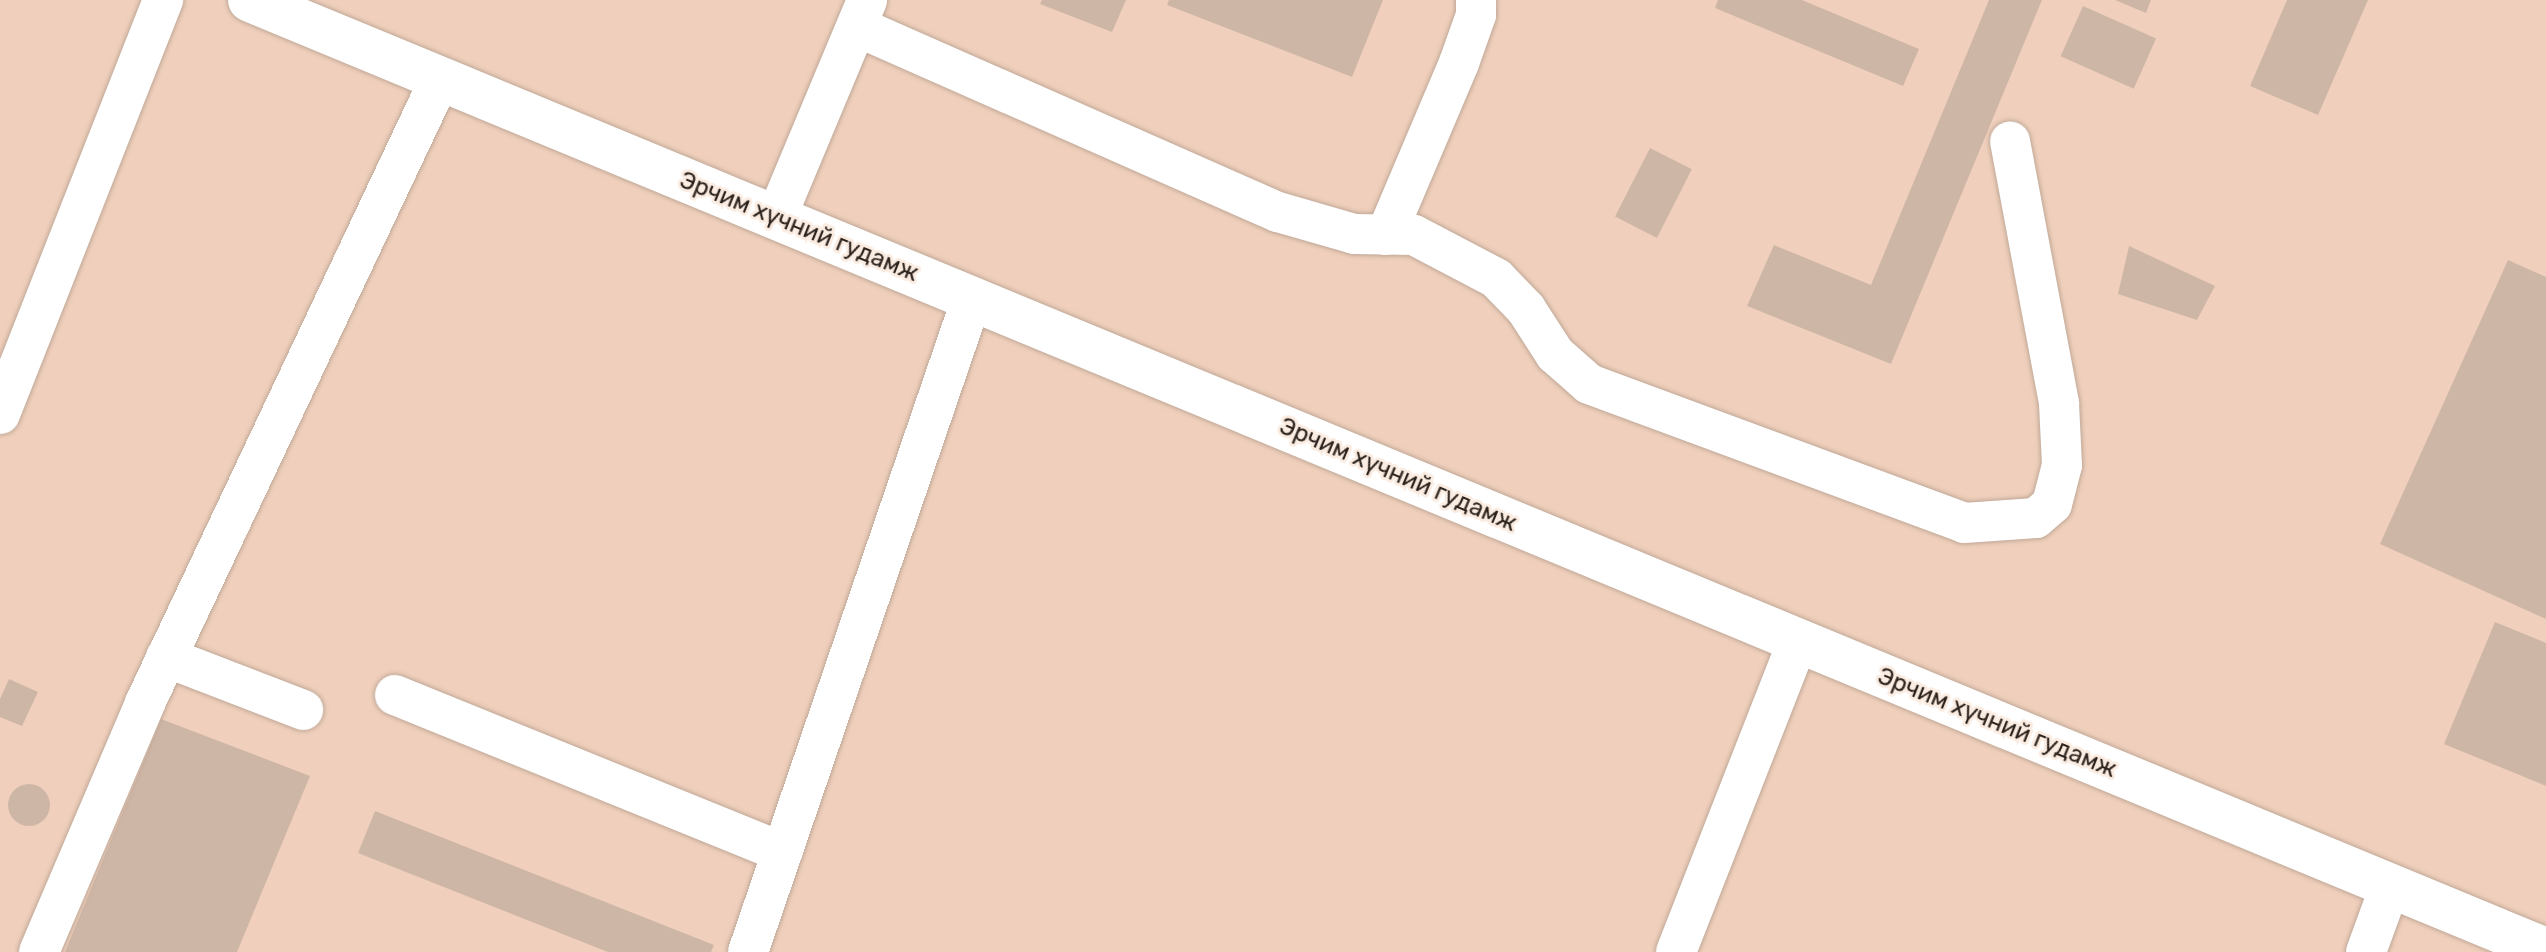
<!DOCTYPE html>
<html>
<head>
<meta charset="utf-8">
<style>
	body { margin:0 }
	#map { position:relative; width:2546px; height:952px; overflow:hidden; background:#f6dccc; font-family:Rubik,sans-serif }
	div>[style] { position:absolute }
	.built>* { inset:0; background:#f0d0bc; transform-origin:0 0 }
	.building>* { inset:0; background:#ceb6a6; transform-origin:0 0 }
	.round { border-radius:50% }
	.roads { filter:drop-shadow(0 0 2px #c0a898) drop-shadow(0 0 2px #c0a898) }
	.minor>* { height:40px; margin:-20px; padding:0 20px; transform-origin:20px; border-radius:20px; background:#fff }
	.major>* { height:44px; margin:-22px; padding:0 22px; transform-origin:22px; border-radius:22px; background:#fff }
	span { translate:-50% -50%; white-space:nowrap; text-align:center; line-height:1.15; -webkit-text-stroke:6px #fbece2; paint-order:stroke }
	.street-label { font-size:24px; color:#2c231d }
</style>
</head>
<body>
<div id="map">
	<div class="built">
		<div style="left:0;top:0;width:2546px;height:952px"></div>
	</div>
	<div class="building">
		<div style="clip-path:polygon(1042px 0,1126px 0,1112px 32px,1040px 4px)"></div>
		<div style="clip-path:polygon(1169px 0,1383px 0,1352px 77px,1167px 5px)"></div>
		<div style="clip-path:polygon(1718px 0,1802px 0,1919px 49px,1903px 86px,1715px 8px)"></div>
		<div style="clip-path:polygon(1989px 0,2042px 0,1891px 364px,1747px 306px,1774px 245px,1871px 285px)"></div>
		<div style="clip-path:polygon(2115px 0,2151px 0,2146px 13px)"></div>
		<div style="clip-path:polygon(2287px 0,2368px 0,2318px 115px,2250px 86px)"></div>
		<div style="left:2083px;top:6px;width:80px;height:55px;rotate:24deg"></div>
		<div style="left:1650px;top:148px;width:47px;height:77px;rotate:27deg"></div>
		<div style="clip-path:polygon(2129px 246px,2215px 286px,2197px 320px,2118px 294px)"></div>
		<div style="clip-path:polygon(2508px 260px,2546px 277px,2546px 619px,2380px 544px)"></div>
		<div style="clip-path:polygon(2495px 622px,2546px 643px,2546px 786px,2444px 744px)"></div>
		<div style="clip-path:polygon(9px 679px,38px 692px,22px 726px,0 717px,0 699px)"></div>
		<div style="clip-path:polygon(161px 719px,310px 776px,237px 952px,65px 952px)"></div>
		<div class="round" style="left:8px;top:784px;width:42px;height:42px"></div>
		<div style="clip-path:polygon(375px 811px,714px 945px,711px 952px,608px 952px,358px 853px)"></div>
	</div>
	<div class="roads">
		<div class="minor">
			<div style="left:858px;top:27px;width:459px;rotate:23.8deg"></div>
			<div style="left:1278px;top:212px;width:79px;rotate:16.1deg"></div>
			<div style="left:1354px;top:234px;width:60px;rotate:1deg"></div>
			<div style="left:1414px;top:235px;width:93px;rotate:27.7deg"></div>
			<div style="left:1496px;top:278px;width:43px;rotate:45.9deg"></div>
			<div style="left:1526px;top:309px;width:54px;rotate:57.2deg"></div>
			<div style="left:1555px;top:354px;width:45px;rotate:41.4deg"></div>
			<div style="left:1589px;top:384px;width:400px;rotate:20.3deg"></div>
			<div style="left:1964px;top:523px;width:72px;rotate:-4deg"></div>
			<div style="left:2036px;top:518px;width:21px;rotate:-41deg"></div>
			<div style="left:2052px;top:504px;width:40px;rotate:-75.6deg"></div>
			<div style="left:2062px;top:465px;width:62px;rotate:-92.8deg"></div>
			<div style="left:2059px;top:403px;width:266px;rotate:-100.6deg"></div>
			<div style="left:776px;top:218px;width:236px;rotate:-67.3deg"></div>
			<div style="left:1386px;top:235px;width:187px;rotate:-67deg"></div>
			<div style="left:1459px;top:63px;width:51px;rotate:-70.5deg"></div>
			<div style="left:1476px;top:15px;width:15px;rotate:-90deg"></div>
			<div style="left:0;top:414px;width:445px;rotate:-68.5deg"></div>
			<div style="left:166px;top:657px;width:147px;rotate:21.1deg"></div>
			<div style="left:395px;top:695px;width:418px;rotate:22.1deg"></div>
			<div style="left:39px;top:952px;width:271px;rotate:-66.9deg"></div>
			<div style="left:145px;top:703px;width:690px;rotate:-64.7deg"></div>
			<div style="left:748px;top:952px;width:691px;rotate:-71.09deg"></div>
			<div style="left:1676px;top:952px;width:334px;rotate:-68.6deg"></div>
			<div style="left:2366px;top:952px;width:70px;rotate:-70deg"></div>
		</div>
		<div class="major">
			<div style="left:250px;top:0;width:2485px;rotate:22.48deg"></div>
		</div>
	</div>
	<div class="street-label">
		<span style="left:799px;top:227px;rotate:22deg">Эрчим хүчний гудамж</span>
		<span style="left:1398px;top:475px;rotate:23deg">Эрчим хүчний гудамж</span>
		<span style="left:1997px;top:723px;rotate:22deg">Эрчим хүчний гудамж</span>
	</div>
</div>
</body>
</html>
